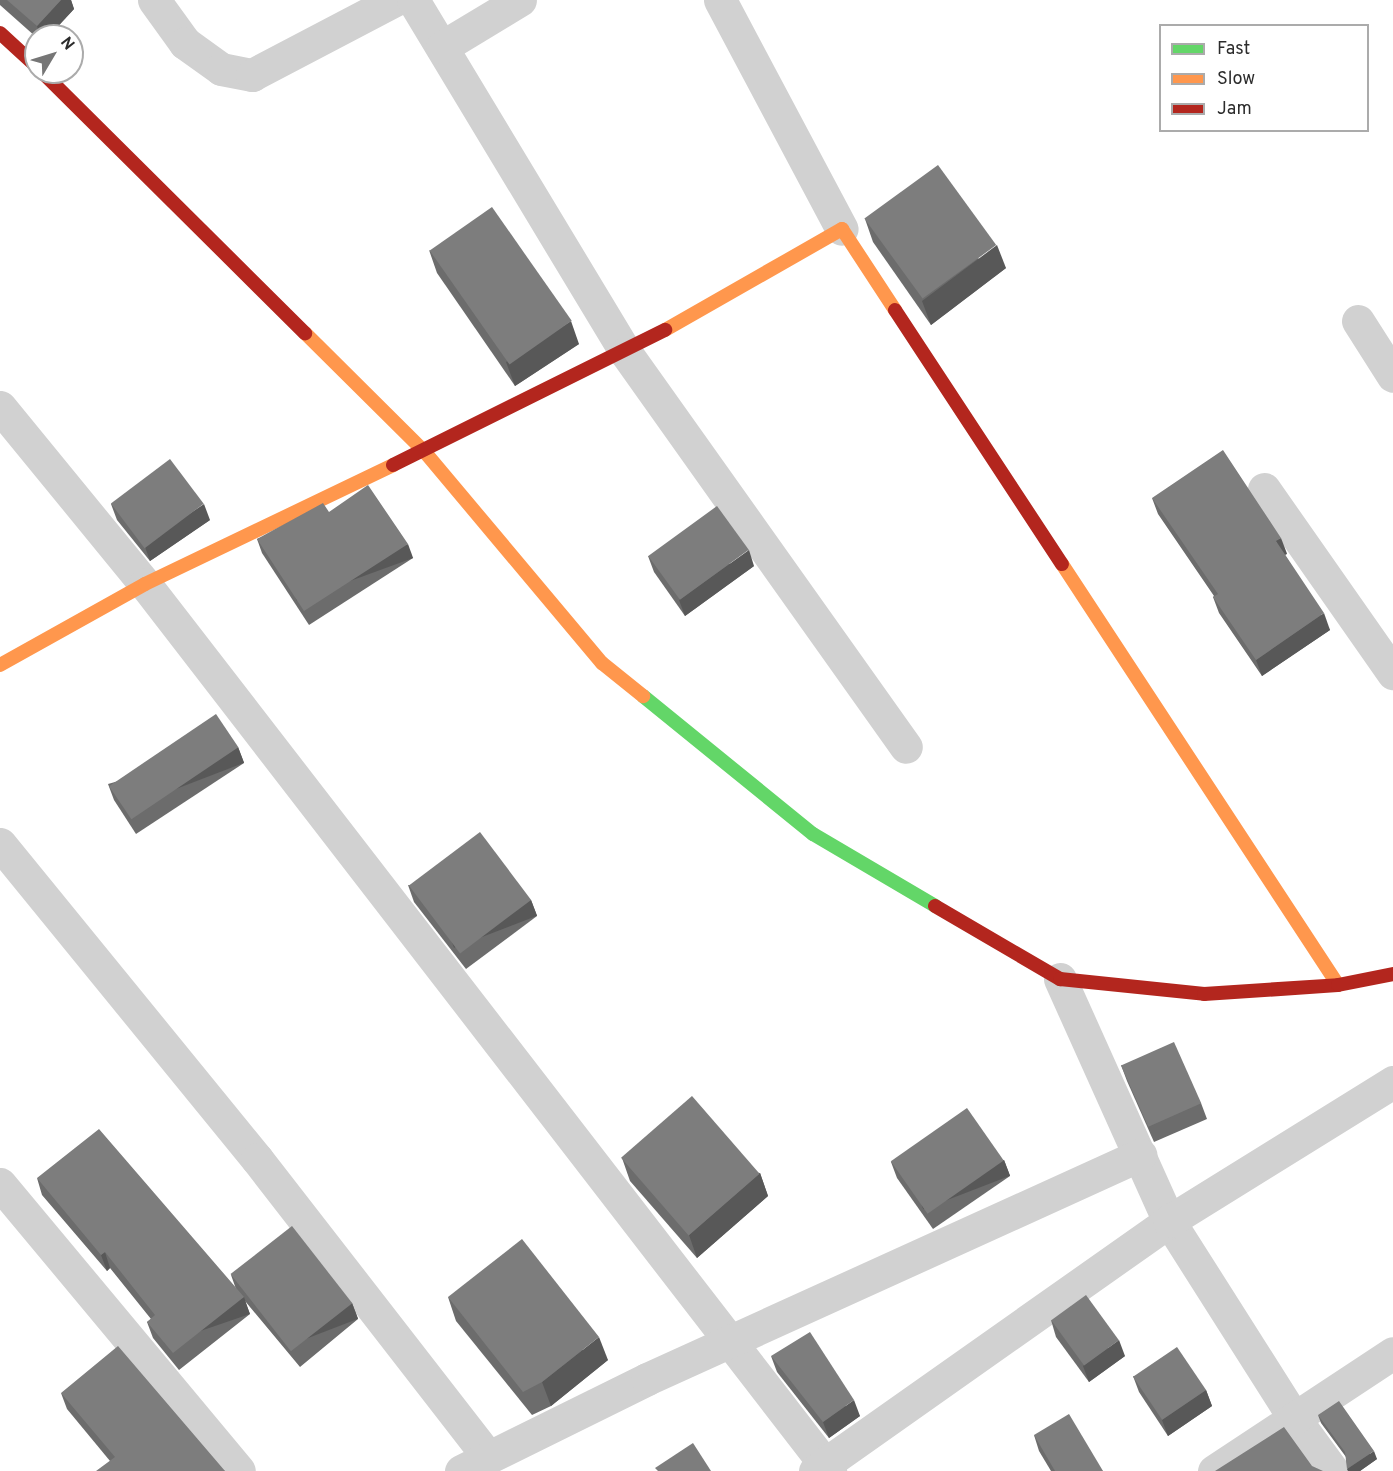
<!DOCTYPE html>
<html>
<head>
<meta charset="utf-8">
<style>
	body { margin:0 }
	#map { position:relative; width:1393px; height:1471px; overflow:hidden; background:#fff; font-family:Overpass,sans-serif }
	div>[style] { position:absolute }
	.street>* { height:33px; margin:-16.5px; padding:0 16.5px; transform-origin:16.5px; border-radius:16.5px; background:#d1d1d1 }
	.fast>* { height:14px; margin:-7px; padding:0 7px; transform-origin:7px; border-radius:7px; background:#63d668 }
	.slow>* { height:14px; margin:-7px; padding:0 7px; transform-origin:7px; border-radius:7px; background:#ff974d }
	.jam>* { height:14px; margin:-7px; padding:0 7px; transform-origin:7px; border-radius:7px; background:#b3261e }
	.wall>* { inset:0; background:#6c6c6c }
	.shaded-wall>* { inset:0; background:#585858; transform-origin:0 0 }
	.building>* { inset:0; background:#7d7d7d; transform-origin:0 0 }
	span { translate:-50% -50%; white-space:nowrap; text-align:center; line-height:1.15; -webkit-text-stroke:6px #fff; paint-order:stroke }
	.legend { position:absolute; left:1159px; top:24px; width:210px; height:108px; box-sizing:border-box; background:#fff; border:2px solid #ababab; margin:0; padding:8px 10px; list-style:none; font-size:18px; color:#2c2c2c }
	.legend li { display:flex; align-items:center; gap:12px; height:30px }
	.legend b { width:30px; border:2px solid #ababab }
	.north { position:absolute; left:24px; top:24px; width:60px; height:60px; box-sizing:border-box; background:#fff; border:2px solid #ababab; border-radius:50%; rotate:52deg; font-size:16px; font-weight:700; line-height:24px; text-align:center; color:#2c2c2c }
	.north::after { content:''; display:block; margin:auto; width:21px; height:27px; background:#767676; clip-path:polygon(50% 0,100% 100%,50% 72%,0 100%) }
</style>
</head>
<body>
<div id="map">
	<div class="street">
		<div style="left:154px;top:0;width:53px;rotate:54.2deg"></div>
		<div style="left:185px;top:43px;width:44px;rotate:35.8deg"></div>
		<div style="left:221px;top:69px;width:32px;rotate:11deg"></div>
		<div style="left:252px;top:75px;width:161px;rotate:-27.7deg"></div>
		<div style="left:413px;top:0;width:412px;rotate:58.9deg"></div>
		<div style="left:626px;top:353px;width:483px;rotate:54.6deg"></div>
		<div style="left:720px;top:0;width:259px;rotate:62deg"></div>
		<div style="left:442px;top:47px;width:91px;rotate:-31.1deg"></div>
		<div style="left:1358px;top:321px;width:65px;rotate:57.5deg"></div>
		<div style="left:0;top:407px;width:229px;rotate:50.7deg"></div>
		<div style="left:145px;top:584px;width:1121px;rotate:52.32deg"></div>
		<div style="left:1264px;top:489px;width:225px;rotate:55deg"></div>
		<div style="left:0;top:844px;width:407px;rotate:50.8deg"></div>
		<div style="left:257px;top:1159px;width:378px;rotate:52.2deg"></div>
		<div style="left:1060px;top:979px;width:265px;rotate:65.8deg"></div>
		<div style="left:1169px;top:1221px;width:233px;rotate:57.6deg"></div>
		<div style="left:1294px;top:1418px;width:66px;rotate:53.7deg"></div>
		<div style="left:0;top:1184px;width:373px;rotate:50.2deg"></div>
		<div style="left:461px;top:1471px;width:208px;rotate:-26.3deg"></div>
		<div style="left:647px;top:1379px;width:542px;rotate:-24.44deg"></div>
		<div style="left:815px;top:1471px;width:433px;rotate:-35.2deg"></div>
		<div style="left:1169px;top:1221px;width:264px;rotate:-31.8deg"></div>
		<div style="left:1214px;top:1471px;width:214px;rotate:-33.4deg"></div>
	</div>
	<div class="fast">
		<div style="left:643px;top:696px;width:219px;rotate:39.1deg"></div>
		<div style="left:813px;top:834px;width:142px;rotate:30.5deg"></div>
	</div>
	<div class="slow">
		<div style="left:665px;top:330px;width:204px;rotate:-29.7deg"></div>
		<div style="left:842px;top:229px;width:97px;rotate:56.8deg"></div>
		<div style="left:305px;top:333px;width:168px;rotate:44.8deg"></div>
		<div style="left:424px;top:451px;width:277px;rotate:50deg"></div>
		<div style="left:602px;top:663px;width:53px;rotate:38.8deg"></div>
		<div style="left:1062px;top:564px;width:503px;rotate:56.75deg"></div>
		<div style="left:0;top:665px;width:166px;rotate:-29.2deg"></div>
		<div style="left:145px;top:584px;width:275px;rotate:-25.6deg"></div>
	</div>
	<div class="jam">
		<div style="left:0;top:33px;width:49px;rotate:42.5deg"></div>
		<div style="left:42px;top:72px;width:371px;rotate:44.8deg"></div>
		<div style="left:895px;top:310px;width:304px;rotate:56.7deg"></div>
		<div style="left:393px;top:465px;width:304px;rotate:-26.4deg"></div>
		<div style="left:935px;top:906px;width:145px;rotate:30.3deg"></div>
		<div style="left:1060px;top:979px;width:145px;rotate:5.9deg"></div>
		<div style="left:1204px;top:994px;width:134px;rotate:-3.8deg"></div>
		<div style="left:1338px;top:985px;width:56px;rotate:-11.3deg"></div>
	</div>
	<div class="wall">
		<div style="clip-path:polygon(0 0,71px 0,74px 9px,49px 36px,36px 37px,0 5px)"></div>
		<div style="clip-path:polygon(865px 219px,1006px 268px,931px 325px,873px 242px)"></div>
		<div style="clip-path:polygon(429px 250px,579px 344px,515px 386px,437px 273px)"></div>
		<div style="clip-path:polygon(1152px 498px,1287px 554px,1285px 555px,1330px 630px,1262px 676px,1219px 613px,1213px 597px,1214px 596px,1158px 514px)"></div>
		<div style="clip-path:polygon(111px 504px,210px 520px,150px 561px,117px 520px)"></div>
		<div style="clip-path:polygon(329px 512px,413px 558px,309px 625px,262px 553px,257px 539px)"></div>
		<div style="clip-path:polygon(648px 556px,754px 566px,685px 616px,654px 572px)"></div>
		<div style="clip-path:polygon(238px 747px,244px 763px,136px 834px,114px 800px,108px 784px)"></div>
		<div style="clip-path:polygon(408px 885px,531px 900px,537px 916px,466px 969px,414px 902px)"></div>
		<div style="clip-path:polygon(1121px 1065px,1201px 1103px,1207px 1119px,1154px 1142px,1127px 1081px)"></div>
		<div style="clip-path:polygon(622px 1158px,760px 1173px,768px 1196px,697px 1258px,630px 1181px)"></div>
		<div style="clip-path:polygon(1004px 1160px,1010px 1176px,933px 1229px,897px 1178px,891px 1162px)"></div>
		<div style="clip-path:polygon(37px 1178px,236px 1289px,231px 1275px,352px 1303px,358px 1319px,300px 1367px,245px 1301px,250px 1314px,179px 1370px,153px 1338px,147px 1322px,151px 1319px,110px 1268px,107px 1271px,42px 1195px)"></div>
		<div style="clip-path:polygon(448px 1297px,608px 1360px,551px 1406px,532px 1415px,456px 1321px)"></div>
		<div style="clip-path:polygon(1051px 1320px,1125px 1356px,1089px 1382px,1056px 1337px)"></div>
		<div style="clip-path:polygon(771px 1356px,860px 1416px,829px 1438px,777px 1372px)"></div>
		<div style="clip-path:polygon(1133px 1376px,1206px 1390px,1212px 1406px,1168px 1436px,1139px 1392px)"></div>
		<div style="clip-path:polygon(61px 1393px,225px 1471px,110px 1461px,67px 1409px)"></div>
		<div style="clip-path:polygon(1318px 1415px,1377px 1459px,1360px 1471px,1348px 1471px,1346px 1457px,1321px 1423px)"></div>
		<div style="clip-path:polygon(1034px 1435px,1103px 1471px,1051px 1471px,1039px 1451px)"></div>
	</div>
	<div class="shaded-wall">
		<div style="clip-path:polygon(61px 0,71px 0,74px 9px,49px 36px,40px 36px,37px 26px)"></div>
		<div style="clip-path:polygon(997px 245px,1006px 268px,931px 325px,922px 301px)"></div>
		<div style="clip-path:polygon(571px 321px,579px 344px,515px 386px,506px 362px)"></div>
		<div style="clip-path:polygon(204px 504px,210px 520px,150px 561px,144px 544px)"></div>
		<div style="left:1281px;top:538px;width:17px;height:6px;rotate:69deg"></div>
		<div style="left:408px;top:544px;width:15px;height:124px;rotate:70deg"></div>
		<div style="clip-path:polygon(749px 550px,754px 566px,685px 616px,679px 600px)"></div>
		<div style="clip-path:polygon(1324px 613px,1330px 630px,1262px 676px,1256px 660px)"></div>
		<div style="left:238px;top:747px;width:17px;height:128px;rotate:69deg"></div>
		<div style="left:531px;top:900px;width:17px;height:89px;rotate:69deg"></div>
		<div style="left:1004px;top:1160px;width:17px;height:93px;rotate:69deg"></div>
		<div style="clip-path:polygon(760px 1173px,768px 1196px,697px 1258px,689px 1235px)"></div>
		<div style="clip-path:polygon(105px 1252px,110px 1268px,107px 1271px,101px 1255px)"></div>
		<div style="left:244px;top:1297px;width:18px;height:90px;rotate:71deg"></div>
		<div style="left:352px;top:1303px;width:17px;height:75px;rotate:69deg"></div>
		<div style="clip-path:polygon(599px 1337px,608px 1360px,551px 1406px,542px 1382px)"></div>
		<div style="clip-path:polygon(1119px 1340px,1125px 1356px,1089px 1382px,1083px 1366px)"></div>
		<div style="clip-path:polygon(1206px 1390px,1212px 1406px,1168px 1436px,1162px 1420px)"></div>
		<div style="clip-path:polygon(854px 1400px,860px 1416px,829px 1438px,823px 1422px)"></div>
		<div style="clip-path:polygon(1374px 1451px,1377px 1459px,1360px 1471px,1348px 1471px,1347px 1469px)"></div>
	</div>
	<div class="building">
		<div style="clip-path:polygon(7px 0,61px 0,37px 26px)"></div>
		<div style="left:938px;top:165px;width:99px;height:91px;rotate:54deg"></div>
		<div style="left:492px;top:207px;width:139px;height:76px;rotate:55deg"></div>
		<div style="clip-path:polygon(1223px 450px,1281px 538px,1276px 541px,1324px 613px,1256px 660px,1213px 597px,1218px 594px,1152px 498px)"></div>
		<div style="left:170px;top:459px;width:56px;height:74px;rotate:53deg"></div>
		<div style="clip-path:polygon(368px 485px,408px 544px,304px 611px,257px 539px,323px 503px,329px 512px)"></div>
		<div style="left:717px;top:506px;width:54px;height:85px;rotate:54deg"></div>
		<div style="left:216px;top:714px;width:40px;height:129px;rotate:56deg"></div>
		<div style="left:480px;top:832px;width:85px;height:89px;rotate:53deg"></div>
		<div style="left:1174px;top:1042px;width:67px;height:58px;rotate:66deg"></div>
		<div style="left:692px;top:1096px;width:103px;height:94px;rotate:49deg"></div>
		<div style="left:967px;top:1108px;width:64px;height:93px;rotate:55deg"></div>
		<div style="clip-path:polygon(99px 1129px,244px 1297px,173px 1353px,147px 1322px,155px 1315px,105px 1252px,101px 1255px,37px 1178px)"></div>
		<div style="left:292px;top:1226px;width:98px;height:78px;rotate:52deg"></div>
		<div style="clip-path:polygon(522px 1239px,599px 1337px,542px 1382px,523px 1392px,448px 1297px)"></div>
		<div style="left:1086px;top:1295px;width:56px;height:43px;rotate:54deg"></div>
		<div style="clip-path:polygon(810px 1332px,854px 1400px,823px 1422px,771px 1356px)"></div>
		<div style="clip-path:polygon(118px 1346px,225px 1471px,96px 1471px,115px 1457px,61px 1393px)"></div>
		<div style="left:1177px;top:1347px;width:52px;height:53px;rotate:56deg"></div>
		<div style="clip-path:polygon(1339px 1401px,1374px 1451px,1347px 1469px,1345px 1452px,1318px 1415px)"></div>
		<div style="clip-path:polygon(1069px 1414px,1103px 1471px,1055px 1471px,1034px 1435px)"></div>
		<div style="clip-path:polygon(1284px 1427px,1312px 1466px,1323px 1471px,1215px 1471px)"></div>
		<div style="clip-path:polygon(693px 1443px,711px 1471px,658px 1471px,655px 1468px)"></div>
	</div>
	<ul class="legend">
	<li><b style="height:8px;background:#63d668"></b>Fast</li>
	<li><b style="height:8px;background:#ff974d"></b>Slow</li>
	<li><b style="height:8px;background:#b3261e"></b>Jam</li>
	</ul>
	<div class="north">N</div>
</div>
</body>
</html>
